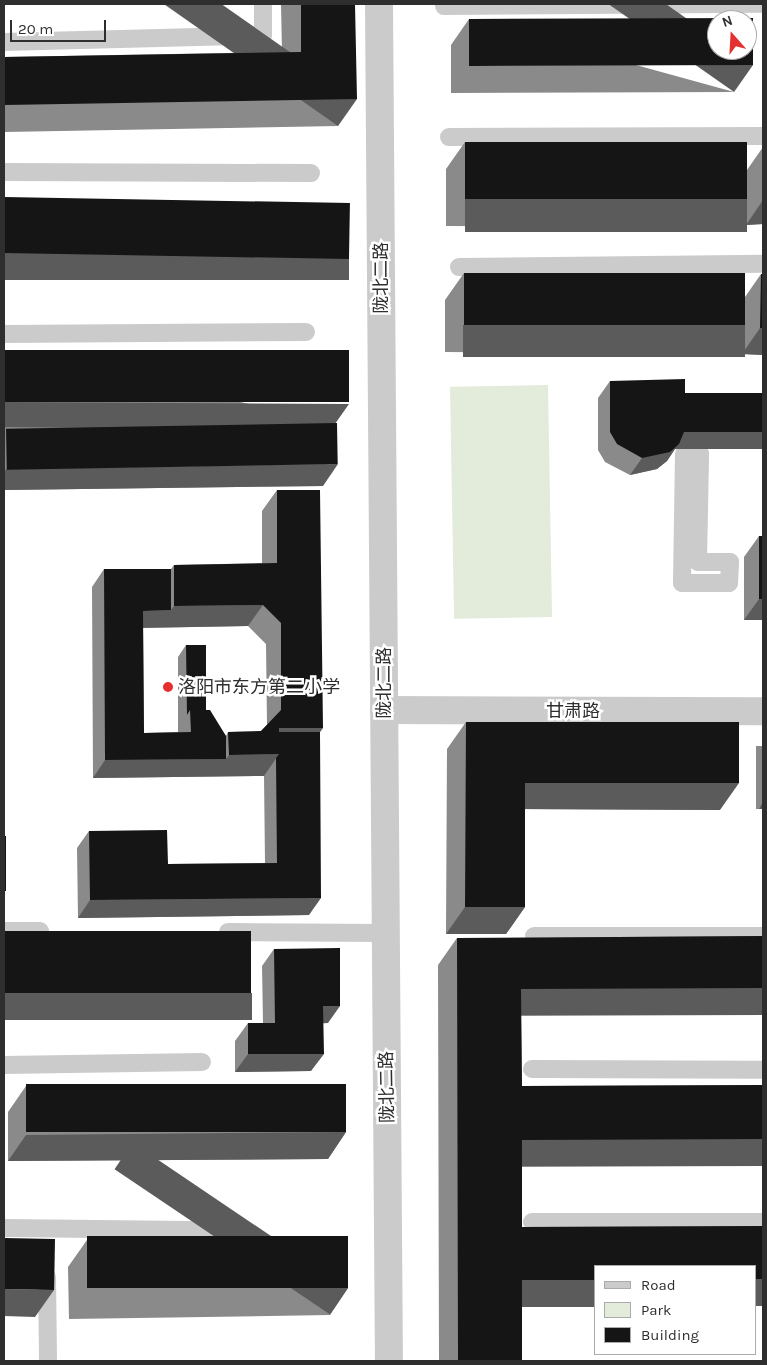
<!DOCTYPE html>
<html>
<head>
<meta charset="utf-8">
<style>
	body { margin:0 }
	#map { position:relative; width:767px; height:1365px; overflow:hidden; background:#fff; font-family:Karla,"Noto Sans SC",sans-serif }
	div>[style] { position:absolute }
	.green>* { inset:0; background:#e3ebdb; transform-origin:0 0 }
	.lane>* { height:18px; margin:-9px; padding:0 9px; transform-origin:9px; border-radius:9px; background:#cbcbcb }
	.street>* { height:28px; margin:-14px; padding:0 14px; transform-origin:14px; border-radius:14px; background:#cbcbcb }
	.wall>* { inset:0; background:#8a8a8a; transform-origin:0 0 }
	.shaded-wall>* { inset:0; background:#5b5b5b; transform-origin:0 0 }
	.building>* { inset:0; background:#151515; transform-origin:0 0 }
	.dots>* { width:14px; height:14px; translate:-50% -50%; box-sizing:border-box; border:2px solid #fff; border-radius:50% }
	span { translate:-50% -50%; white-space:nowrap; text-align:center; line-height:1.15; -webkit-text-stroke:5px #fff; paint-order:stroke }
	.street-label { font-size:18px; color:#2e2e2e }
	.poi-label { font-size:18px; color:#2e2e2e }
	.left { translate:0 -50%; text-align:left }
	.frame { position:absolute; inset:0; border:5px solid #2e2e2e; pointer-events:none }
	.legend { position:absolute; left:594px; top:1265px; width:162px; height:90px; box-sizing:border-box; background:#fff; border:1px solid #ababab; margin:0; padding:6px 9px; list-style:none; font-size:15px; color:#2e2e2e }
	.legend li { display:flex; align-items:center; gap:10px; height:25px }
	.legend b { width:25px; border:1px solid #ababab }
	.north { position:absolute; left:707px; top:10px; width:50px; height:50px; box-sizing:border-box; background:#fff; border:1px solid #ababab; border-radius:50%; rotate:341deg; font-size:14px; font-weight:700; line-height:20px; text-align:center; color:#2e2e2e }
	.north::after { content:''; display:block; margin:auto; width:18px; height:22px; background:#e53030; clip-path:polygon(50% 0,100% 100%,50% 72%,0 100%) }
	.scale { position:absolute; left:10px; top:20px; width:96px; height:22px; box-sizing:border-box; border:2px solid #2e2e2e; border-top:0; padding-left:6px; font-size:15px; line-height:18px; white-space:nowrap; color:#2e2e2e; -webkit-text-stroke:4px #fff; paint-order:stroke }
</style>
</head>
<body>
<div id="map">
	<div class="green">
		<div style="left:548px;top:385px;width:232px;height:98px;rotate:89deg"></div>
	</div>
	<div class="lane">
		<div style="left:444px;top:6px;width:317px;rotate:-0.4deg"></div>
		<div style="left:4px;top:42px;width:259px;rotate:-1.5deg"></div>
		<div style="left:263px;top:35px;width:31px;rotate:-90deg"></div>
		<div style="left:449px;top:137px;width:314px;rotate:-0.2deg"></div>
		<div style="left:4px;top:172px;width:307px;rotate:0.2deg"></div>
		<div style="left:459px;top:267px;width:304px;rotate:-0.6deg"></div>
		<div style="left:4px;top:334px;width:302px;rotate:-0.4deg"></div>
		<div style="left:684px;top:454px;width:129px;rotate:90.9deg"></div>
		<div style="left:682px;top:583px;width:47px"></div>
		<div style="left:729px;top:583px;width:21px;rotate:-87deg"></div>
		<div style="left:730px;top:562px;width:32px;rotate:180deg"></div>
		<div style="left:698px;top:562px;width:108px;rotate:-88.9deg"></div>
		<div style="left:700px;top:454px;width:14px;rotate:180deg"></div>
		<div style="left:4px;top:931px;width:36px"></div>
		<div style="left:228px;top:932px;width:157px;rotate:0.4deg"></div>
		<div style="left:534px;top:936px;width:229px"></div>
		<div style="left:4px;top:1065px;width:198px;rotate:-0.9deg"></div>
		<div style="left:532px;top:1069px;width:231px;rotate:0.2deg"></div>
		<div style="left:532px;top:1222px;width:231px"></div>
		<div style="left:4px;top:1228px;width:207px;rotate:0.6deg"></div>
		<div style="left:47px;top:1277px;width:84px;rotate:89.3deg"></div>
	</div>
	<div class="street">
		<div style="left:379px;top:4px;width:1357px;rotate:89.58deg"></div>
		<div style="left:384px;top:710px;width:379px;rotate:0.2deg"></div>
	</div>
	<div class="wall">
		<div style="clip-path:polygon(281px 4px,355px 4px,338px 126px,4px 132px,4px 57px,282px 52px)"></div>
		<div style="clip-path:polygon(469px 19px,734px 92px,451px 93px,451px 45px)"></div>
		<div style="clip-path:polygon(465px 142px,747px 170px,763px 147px,763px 224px,746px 225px,746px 201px,728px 227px,446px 226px,446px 169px)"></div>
		<div style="clip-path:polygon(464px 273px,745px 297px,761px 274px,763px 274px,763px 355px,742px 354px,742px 331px,726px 354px,445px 352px,445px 300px)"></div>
		<div style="clip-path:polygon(4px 350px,335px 423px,323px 486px,4px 490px)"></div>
		<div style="clip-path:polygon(610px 381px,685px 393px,763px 393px,763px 449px,675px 449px,667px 461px,657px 469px,630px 475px,605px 462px,598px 450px,598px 398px)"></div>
		<div style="clip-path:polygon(evenodd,277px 490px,320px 732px,309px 915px,78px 918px,77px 848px,89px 831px,168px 864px,265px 863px,264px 776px,93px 778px,92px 587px,104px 569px,171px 569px,174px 565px,262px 563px,262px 511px,277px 490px,248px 626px,266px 644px,267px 725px,261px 731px,228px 732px,226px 736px,206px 710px,186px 645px,178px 657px,178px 732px,144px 733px,143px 628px,248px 626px)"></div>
		<div style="clip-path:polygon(759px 536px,763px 620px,744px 620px,744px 557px)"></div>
		<div style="clip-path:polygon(466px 722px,720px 810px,525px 809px,525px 907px,506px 934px,446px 934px,447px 749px)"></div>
		<div style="left:763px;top:746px;width:63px;height:7px;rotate:90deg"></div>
		<div style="clip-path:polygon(763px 936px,763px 1015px,521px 1016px,522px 1086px,763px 1085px,763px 1166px,522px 1167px,522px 1227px,763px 1226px,763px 1306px,756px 1306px,756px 1266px,596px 1266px,596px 1307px,522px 1307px,522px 1361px,439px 1361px,438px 965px,457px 938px)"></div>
		<div style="clip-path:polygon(274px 949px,328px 1023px,323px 1023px,311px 1071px,235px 1072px,235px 1041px,248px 1023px,263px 1023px,262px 966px)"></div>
		<div style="clip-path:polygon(26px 1086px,346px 1132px,328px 1159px,8px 1161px,8px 1112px)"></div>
		<div style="clip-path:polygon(87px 1240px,348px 1288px,330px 1315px,69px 1319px,68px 1267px)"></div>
	</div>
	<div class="shaded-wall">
		<div style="left:753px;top:65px;width:33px;height:284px;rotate:125deg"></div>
		<div style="left:357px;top:99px;width:33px;height:353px;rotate:125deg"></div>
		<div style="left:465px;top:199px;width:282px;height:33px"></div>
		<div style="clip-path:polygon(763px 200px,763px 224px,746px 225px)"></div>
		<div style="left:4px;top:253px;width:345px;height:27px"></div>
		<div style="left:463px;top:325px;width:282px;height:32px"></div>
		<div style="clip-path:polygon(760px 328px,763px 328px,763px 355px,742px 354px)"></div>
		<div style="clip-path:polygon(4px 402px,349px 404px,330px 431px,6px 427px,4px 429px)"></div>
		<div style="clip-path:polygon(684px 432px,763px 432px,763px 449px,675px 449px,667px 461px,657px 469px,630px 475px,642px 458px)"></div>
		<div style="clip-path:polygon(338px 464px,323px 486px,4px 490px,4px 473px,6px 469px)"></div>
		<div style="clip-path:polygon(759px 599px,763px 599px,763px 620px,744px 620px)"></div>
		<div style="clip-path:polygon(263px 605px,248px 626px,131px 628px,143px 611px,171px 610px,174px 606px)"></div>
		<div style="clip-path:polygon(279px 728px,323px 728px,308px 749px,276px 749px)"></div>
		<div style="clip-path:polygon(279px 754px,264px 776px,93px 778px,105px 760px,226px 759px,229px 755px)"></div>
		<div style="clip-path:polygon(525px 783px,739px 783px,720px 810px,507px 809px)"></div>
		<div style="clip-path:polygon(763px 802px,763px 809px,759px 809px)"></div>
		<div style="clip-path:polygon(321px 898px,309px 915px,78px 918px,90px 900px)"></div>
		<div style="clip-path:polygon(465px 907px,525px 907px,506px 934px,446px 934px)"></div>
		<div style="left:763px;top:988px;width:27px;height:242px;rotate:90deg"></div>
		<div style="left:4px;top:993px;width:248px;height:27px"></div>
		<div style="clip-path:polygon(323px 1006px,340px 1006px,328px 1023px,311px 1024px)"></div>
		<div style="clip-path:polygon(248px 1054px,324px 1054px,311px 1071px,235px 1072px)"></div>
		<div style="clip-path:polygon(346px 1132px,328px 1159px,8px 1161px,26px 1135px)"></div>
		<div style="left:763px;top:1139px;width:27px;height:241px;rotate:90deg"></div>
		<div style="left:756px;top:1279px;width:7px;height:27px"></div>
		<div style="clip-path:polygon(522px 1280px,596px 1280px,596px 1307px,503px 1307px)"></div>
		<div style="left:348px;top:1288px;width:32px;height:260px;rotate:124deg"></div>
		<div style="clip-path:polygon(4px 1289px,54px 1290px,35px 1317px,4px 1316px)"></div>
	</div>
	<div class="building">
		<div style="clip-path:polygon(301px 4px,355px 4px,357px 99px,4px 105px,4px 57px,301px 52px)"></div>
		<div style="clip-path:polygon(evenodd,753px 18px,753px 65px,469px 66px,469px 19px,753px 18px,717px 20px,747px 20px,747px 50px,717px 50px,717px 20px)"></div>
		<div style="left:465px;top:142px;width:282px;height:57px"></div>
		<div style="left:4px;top:197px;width:346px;height:56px;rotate:1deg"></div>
		<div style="left:464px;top:273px;width:281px;height:52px"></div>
		<div style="clip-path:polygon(761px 274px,763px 274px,763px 328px,760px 328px)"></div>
		<div style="left:4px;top:350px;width:345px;height:52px"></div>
		<div style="clip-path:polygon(685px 379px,685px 393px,763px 393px,763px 432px,684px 432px,679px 444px,670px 452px,642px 458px,617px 444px,610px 432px,610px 381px)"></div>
		<div style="left:337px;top:423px;width:41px;height:331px;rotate:89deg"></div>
		<div style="clip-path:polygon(277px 490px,320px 490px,323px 728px,279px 728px,279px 754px,229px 755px,228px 732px,261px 731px,281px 710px,281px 623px,263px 605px,174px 606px,174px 565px,277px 563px)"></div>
		<div style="left:759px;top:536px;width:4px;height:63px"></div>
		<div style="clip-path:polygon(104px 569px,171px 569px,171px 610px,143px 611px,144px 733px,191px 732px,190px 710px,210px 710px,226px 736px,226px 759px,105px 760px)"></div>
		<div style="clip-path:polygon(186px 645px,206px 645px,206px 710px,190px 710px,187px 715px)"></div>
		<div style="clip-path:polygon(466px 722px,739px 722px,739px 783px,525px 783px,525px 907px,465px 907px)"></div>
		<div style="clip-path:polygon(279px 732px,320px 732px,321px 898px,90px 900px,89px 831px,167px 830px,168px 864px,277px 863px,276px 758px,279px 754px)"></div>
		<div style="left:4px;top:836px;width:2px;height:55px"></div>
		<div style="left:4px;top:931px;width:247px;height:62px"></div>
		<div style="clip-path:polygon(763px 936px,763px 988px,521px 989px,522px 1086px,763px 1085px,763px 1139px,522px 1140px,522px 1227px,763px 1226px,763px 1279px,756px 1279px,756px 1266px,596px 1266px,596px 1280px,522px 1280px,522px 1361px,458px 1361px,457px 938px)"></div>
		<div style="clip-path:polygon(340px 948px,340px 1006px,323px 1006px,324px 1054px,248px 1054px,248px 1023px,275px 1023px,274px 949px)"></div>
		<div style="left:346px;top:1084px;width:48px;height:320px;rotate:90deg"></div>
		<div style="left:348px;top:1236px;width:52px;height:261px;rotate:90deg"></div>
		<div style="left:4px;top:1238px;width:51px;height:51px;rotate:1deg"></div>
	</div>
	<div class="dots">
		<div style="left:168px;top:687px;background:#e53030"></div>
	</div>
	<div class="street-label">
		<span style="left:381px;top:278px;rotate:-90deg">陇北二路</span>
		<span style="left:384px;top:683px;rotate:-90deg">陇北二路</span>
		<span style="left:573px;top:711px">甘肃路</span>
		<span style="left:387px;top:1087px;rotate:-91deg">陇北二路</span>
	</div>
	<div class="poi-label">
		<span class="left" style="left:178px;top:687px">洛阳市东方第二小学</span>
	</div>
	<div class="frame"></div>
	<ul class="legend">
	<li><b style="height:6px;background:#cbcbcb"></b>Road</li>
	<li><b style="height:14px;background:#e3ebdb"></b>Park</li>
	<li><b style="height:14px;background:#151515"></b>Building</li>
	</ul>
	<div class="north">N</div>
	<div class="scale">20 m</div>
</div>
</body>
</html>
